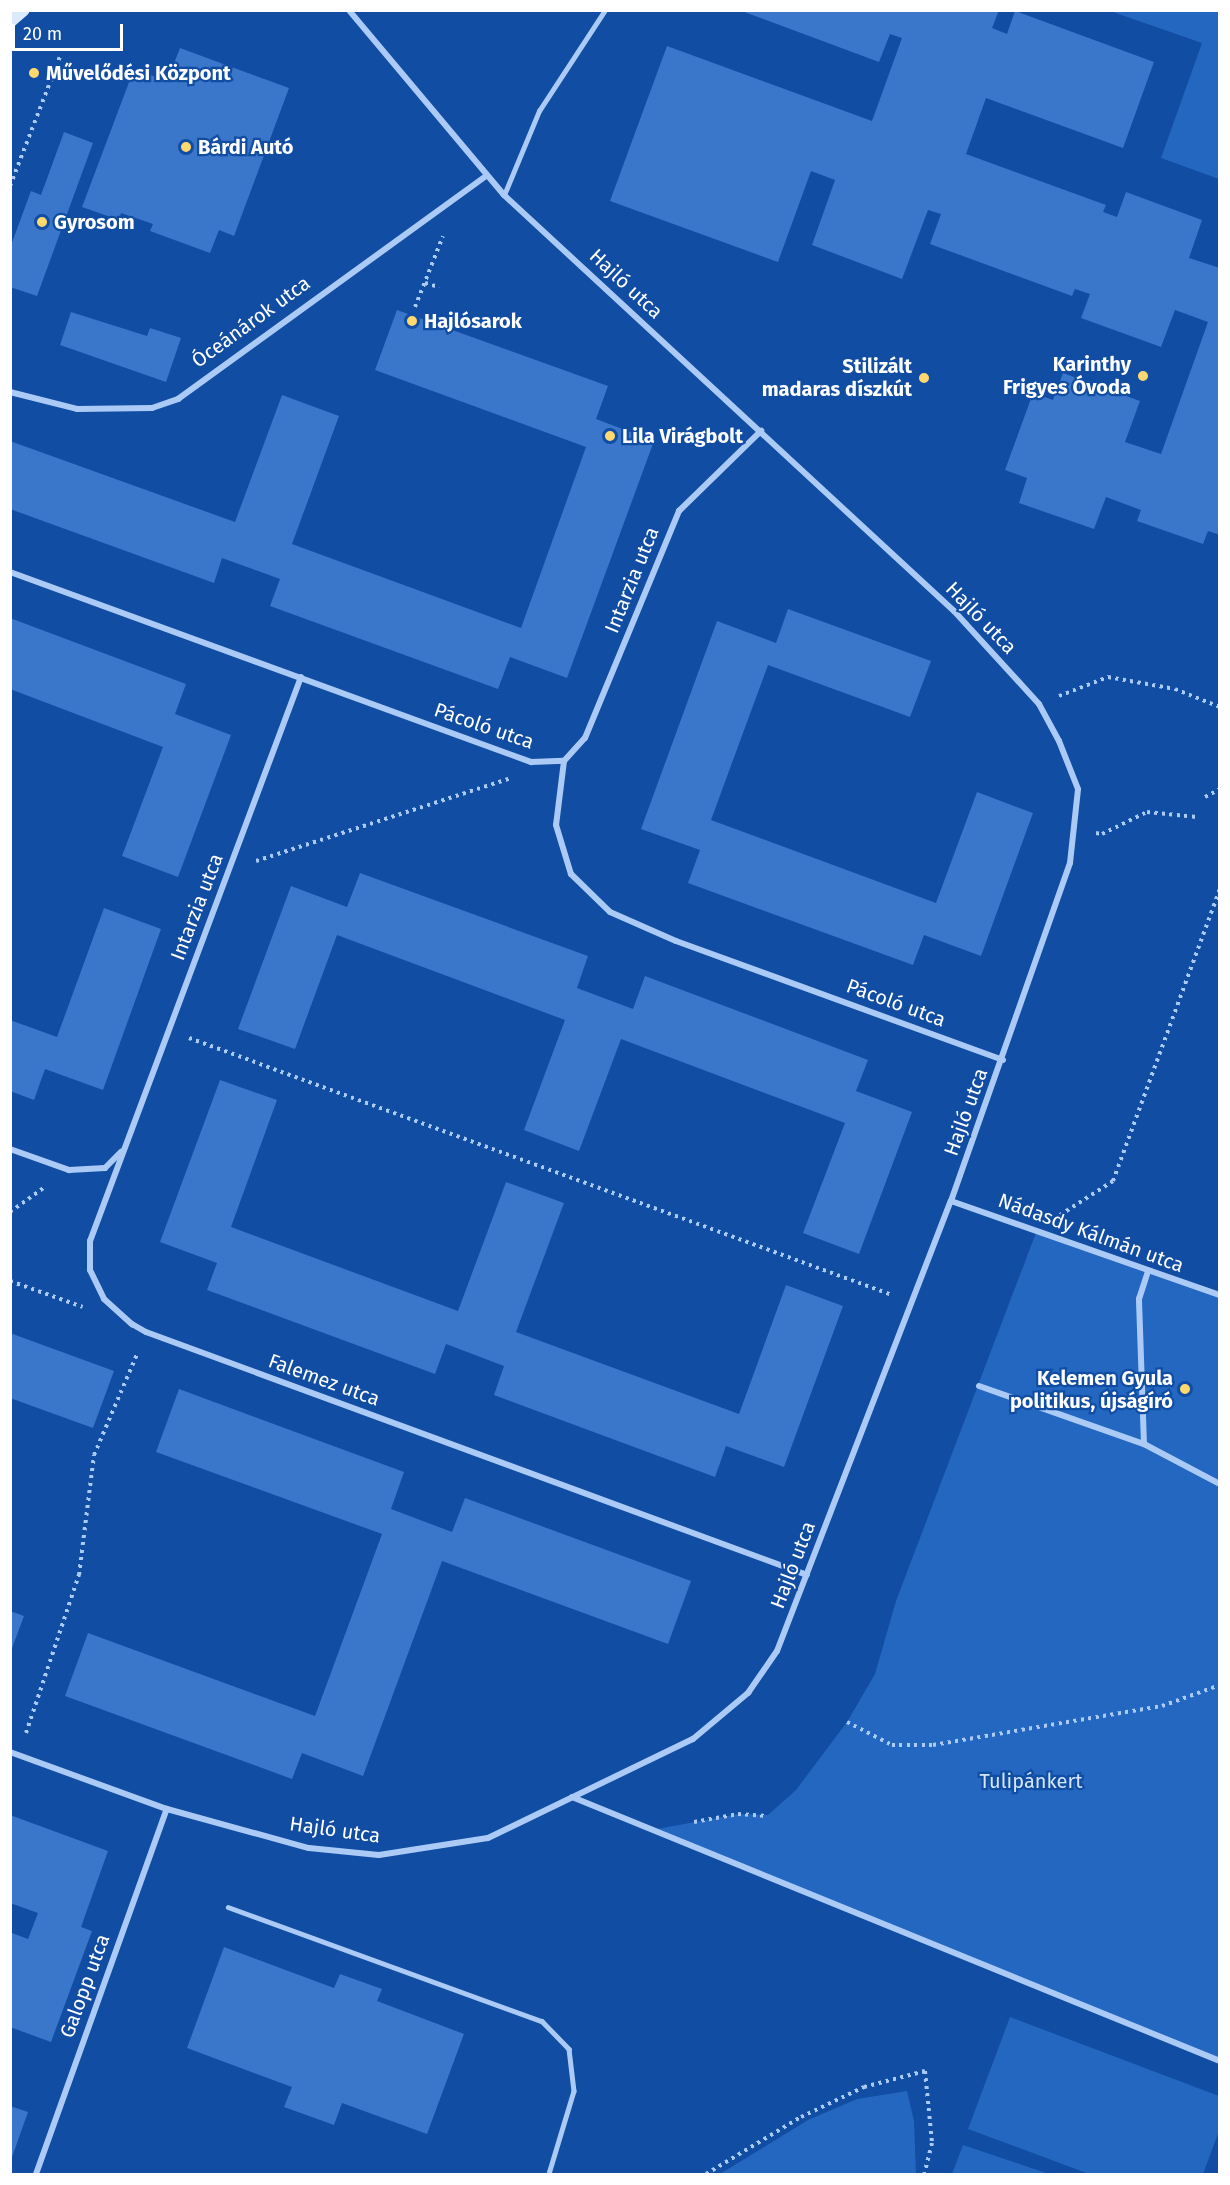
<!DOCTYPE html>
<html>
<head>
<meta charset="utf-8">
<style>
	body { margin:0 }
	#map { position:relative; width:1230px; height:2185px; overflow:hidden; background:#114da3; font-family:"Fira Sans",sans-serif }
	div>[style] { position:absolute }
	.green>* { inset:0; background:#2367c1 }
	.building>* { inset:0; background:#3a76c9 }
	.path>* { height:4px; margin-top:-2px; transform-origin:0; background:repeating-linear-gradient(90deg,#abcbf6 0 3px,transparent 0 7.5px) }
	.lane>* { height:4.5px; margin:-2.25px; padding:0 2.25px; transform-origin:2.25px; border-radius:2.25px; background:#abcbf6 }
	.street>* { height:6px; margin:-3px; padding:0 3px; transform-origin:3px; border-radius:3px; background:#abcbf6 }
	.secondary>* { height:12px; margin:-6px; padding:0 6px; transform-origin:6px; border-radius:6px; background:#dceafe }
	.dots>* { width:16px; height:16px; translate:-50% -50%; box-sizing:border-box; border:3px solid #114da3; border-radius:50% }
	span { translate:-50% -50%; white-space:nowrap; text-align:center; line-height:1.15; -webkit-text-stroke:4.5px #114da3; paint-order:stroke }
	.poi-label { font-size:20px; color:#fff; font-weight:700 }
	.left { translate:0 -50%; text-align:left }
	.right { translate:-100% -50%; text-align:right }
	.street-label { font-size:20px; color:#fff }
	.park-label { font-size:20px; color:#d4e6fe }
	.frame { position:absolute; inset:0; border:12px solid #fff; pointer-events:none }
	.scale { position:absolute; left:12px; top:24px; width:111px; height:27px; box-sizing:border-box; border:3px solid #fff; border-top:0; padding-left:8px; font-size:18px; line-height:21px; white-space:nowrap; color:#fff; -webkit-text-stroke:4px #114da3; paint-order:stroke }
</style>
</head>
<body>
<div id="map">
	<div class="green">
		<div style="clip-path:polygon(1110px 11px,1219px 11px,1219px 179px,1161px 158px,1202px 43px)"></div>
		<div style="clip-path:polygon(1037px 1230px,1219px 1295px,1219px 2061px,652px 1830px,738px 1814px,768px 1815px,796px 1790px,847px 1722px,875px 1674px,896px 1601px)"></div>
		<div style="clip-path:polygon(1010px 2017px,1219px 2096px,1219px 2131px,1203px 2174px,1089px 2174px,968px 2129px)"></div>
		<div style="clip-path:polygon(907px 2091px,914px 2121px,916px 2174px,720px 2174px,808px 2120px,857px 2099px)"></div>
		<div style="clip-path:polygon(963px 2145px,1049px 2174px,952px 2174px)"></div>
	</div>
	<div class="building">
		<div style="clip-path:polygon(739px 10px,999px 10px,992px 28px,1007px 34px,1015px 11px,1154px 62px,1123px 148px,986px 98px,966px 154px,1106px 205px,1103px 212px,1117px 217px,1126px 192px,1202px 220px,1189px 258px,1220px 268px,1220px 535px,1208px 531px,1203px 544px,1137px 521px,1141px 510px,1106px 497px,1094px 529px,1019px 503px,1027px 478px,1005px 470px,1033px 393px,1053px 400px,1063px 373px,1140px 401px,1125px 442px,1161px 454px,1208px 322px,1175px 310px,1161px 347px,1081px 318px,1090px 294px,1075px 289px,1072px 296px,930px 244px,941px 214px,928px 210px,902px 279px,812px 245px,835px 180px,811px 171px,778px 262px,610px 201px,667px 46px,872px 121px,902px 38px,890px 34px,879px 62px)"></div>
		<div style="clip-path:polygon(180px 48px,289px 88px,234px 236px,219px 230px,210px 253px,150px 231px,153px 224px,121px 213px,119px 220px,82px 207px,134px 69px,167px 81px)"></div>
		<div style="clip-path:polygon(64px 132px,93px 143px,37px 296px,10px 287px,10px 248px,31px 191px,41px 195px)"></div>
		<div style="clip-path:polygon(397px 310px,608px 386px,596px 419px,654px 441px,567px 678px,510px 657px,498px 689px,270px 606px,280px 579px,222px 558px,214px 583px,10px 509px,10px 441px,235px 522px,282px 395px,339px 416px,292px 544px,521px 628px,586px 447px,375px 370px)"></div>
		<div style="clip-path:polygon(71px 312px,147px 336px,150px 328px,181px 338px,166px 382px,60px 345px)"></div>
		<div style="clip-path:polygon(788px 609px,931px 661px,910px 717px,768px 665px,711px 820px,936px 903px,977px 792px,1033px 813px,981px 956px,924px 935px,913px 965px,688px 883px,700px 850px,641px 829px,717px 621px,776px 643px)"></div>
		<div style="clip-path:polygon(10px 618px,186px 684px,175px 714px,231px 735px,178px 877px,122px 856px,163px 747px,10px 689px)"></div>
		<div style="clip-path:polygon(360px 873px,588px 956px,577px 988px,633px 1009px,645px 976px,868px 1060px,856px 1091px,912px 1112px,859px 1254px,803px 1233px,845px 1123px,621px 1039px,579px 1151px,524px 1130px,565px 1020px,337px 935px,295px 1049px,238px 1029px,291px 886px,347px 907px)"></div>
		<div style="clip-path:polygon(104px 908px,161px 929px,103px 1090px,45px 1069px,34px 1100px,10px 1091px,10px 1020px,57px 1037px)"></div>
		<div style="clip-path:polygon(220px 1080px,277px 1100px,231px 1227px,458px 1311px,506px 1182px,564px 1203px,516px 1332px,739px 1414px,786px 1285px,843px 1306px,784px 1467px,726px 1446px,715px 1477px,494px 1395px,504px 1366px,446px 1344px,435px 1374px,207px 1290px,217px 1263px,160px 1242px)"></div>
		<div style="clip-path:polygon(10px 1333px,114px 1371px,93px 1428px,10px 1398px)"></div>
		<div style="clip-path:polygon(179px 1389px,404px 1472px,391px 1509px,452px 1532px,465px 1498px,691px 1581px,668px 1644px,442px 1561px,363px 1776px,302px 1753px,292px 1779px,65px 1696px,88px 1633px,315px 1716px,382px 1534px,156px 1452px)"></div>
		<div style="clip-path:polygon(10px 1611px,24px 1616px,11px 1651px,10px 1651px)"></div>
		<div style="clip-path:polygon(10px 1815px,108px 1851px,81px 1927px,92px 1931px,51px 2042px,10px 2027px,10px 1937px,12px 1933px,28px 1939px,38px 1913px,10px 1903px)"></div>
		<div style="clip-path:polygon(224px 1947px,334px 1988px,340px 1974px,382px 1989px,377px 2001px,464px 2034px,427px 2134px,342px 2103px,334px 2125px,284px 2107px,292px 2087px,187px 2048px)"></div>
		<div style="clip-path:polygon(10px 2106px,28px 2112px,11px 2160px,10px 2160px)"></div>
	</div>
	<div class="path">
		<div style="left:10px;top:186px;width:142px;rotate:-68.9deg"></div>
		<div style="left:425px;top:283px;width:15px;rotate:16deg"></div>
		<div style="left:415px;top:307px;width:76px;rotate:-68.5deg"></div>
		<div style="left:1059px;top:696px;width:53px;rotate:-21.2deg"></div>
		<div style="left:1108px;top:677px;width:68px;rotate:10.2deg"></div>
		<div style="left:1175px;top:689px;width:48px;rotate:21.8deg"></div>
		<div style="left:1205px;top:797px;width:17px;rotate:-28deg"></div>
		<div style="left:1096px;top:833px;width:6px;rotate:9deg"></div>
		<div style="left:1102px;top:834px;width:50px;rotate:-26.1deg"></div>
		<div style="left:1147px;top:812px;width:50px;rotate:5.7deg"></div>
		<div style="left:256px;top:861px;width:269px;rotate:-18deg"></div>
		<div style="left:189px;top:1038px;width:749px;rotate:20.08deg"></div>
		<div style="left:10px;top:1212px;width:44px;rotate:-35.8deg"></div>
		<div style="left:1060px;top:1215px;width:63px;rotate:-32.7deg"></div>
		<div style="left:1113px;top:1181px;width:312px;rotate:-69.9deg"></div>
		<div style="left:10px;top:1281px;width:77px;rotate:19.6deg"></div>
		<div style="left:847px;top:1722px;width:51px;rotate:27.1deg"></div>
		<div style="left:892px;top:1745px;width:41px"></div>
		<div style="left:933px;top:1745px;width:232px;rotate:-9.7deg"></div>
		<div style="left:1162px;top:1706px;width:62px;rotate:-19.9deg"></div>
		<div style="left:26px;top:1733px;width:167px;rotate:-71.5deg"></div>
		<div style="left:79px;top:1575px;width:121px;rotate:-82.9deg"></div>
		<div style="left:94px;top:1455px;width:112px;rotate:-66.9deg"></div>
		<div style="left:694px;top:1822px;width:45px;rotate:-10.3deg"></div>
		<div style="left:738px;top:1814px;width:30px;rotate:4deg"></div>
		<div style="left:706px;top:2174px;width:111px;rotate:-31deg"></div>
		<div style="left:801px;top:2117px;width:70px;rotate:-25.5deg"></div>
		<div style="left:864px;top:2087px;width:63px;rotate:-14.7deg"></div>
		<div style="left:925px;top:2071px;width:72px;rotate:84.4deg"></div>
		<div style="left:932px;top:2143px;width:32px;rotate:104deg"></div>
	</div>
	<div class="lane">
		<div style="left:504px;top:195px;width:91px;rotate:-67.4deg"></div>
		<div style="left:539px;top:111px;width:121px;rotate:-56.8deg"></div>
		<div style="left:228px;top:1907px;width:334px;rotate:20deg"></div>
		<div style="left:542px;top:2021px;width:39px;rotate:46deg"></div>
		<div style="left:569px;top:2049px;width:42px;rotate:83.2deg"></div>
		<div style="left:574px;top:2091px;width:87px;rotate:106.8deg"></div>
	</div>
	<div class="street">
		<div style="left:10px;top:392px;width:69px;rotate:14.2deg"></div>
		<div style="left:77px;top:409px;width:75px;rotate:-0.8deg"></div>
		<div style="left:152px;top:408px;width:28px;rotate:-19deg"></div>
		<div style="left:178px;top:399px;width:380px;rotate:-35.9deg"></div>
		<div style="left:10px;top:572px;width:555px;rotate:20.04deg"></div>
		<div style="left:531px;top:762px;width:33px;rotate:-2deg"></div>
		<div style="left:301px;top:677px;width:602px;rotate:110.51deg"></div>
		<div style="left:90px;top:1241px;width:29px;rotate:90deg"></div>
		<div style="left:90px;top:1270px;width:32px;rotate:64deg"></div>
		<div style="left:104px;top:1299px;width:38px;rotate:42deg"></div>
		<div style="left:132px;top:1324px;width:16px;rotate:30deg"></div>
		<div style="left:146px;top:1332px;width:704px;rotate:20.18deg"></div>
		<div style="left:564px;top:761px;width:64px;rotate:97.1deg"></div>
		<div style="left:556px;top:825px;width:51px;rotate:73deg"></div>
		<div style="left:571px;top:874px;width:54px;rotate:44.3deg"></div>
		<div style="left:610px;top:912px;width:72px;rotate:23.7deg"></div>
		<div style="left:676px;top:941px;width:348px;rotate:20deg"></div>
		<div style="left:564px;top:761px;width:31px;rotate:-48deg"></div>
		<div style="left:585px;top:738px;width:246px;rotate:-67.5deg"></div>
		<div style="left:679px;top:511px;width:115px;rotate:-44.3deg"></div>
		<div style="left:10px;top:1149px;width:63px;rotate:19.6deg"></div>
		<div style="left:69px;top:1170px;width:36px;rotate:-3deg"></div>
		<div style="left:105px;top:1168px;width:23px;rotate:-45deg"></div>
		<div style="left:951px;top:1201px;width:285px;rotate:19.3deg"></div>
		<div style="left:979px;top:1386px;width:175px;rotate:19.4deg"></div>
		<div style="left:1144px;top:1444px;width:86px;rotate:27.8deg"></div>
		<div style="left:1144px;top:1444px;width:145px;rotate:-92deg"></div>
		<div style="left:1139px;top:1299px;width:29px;rotate:-72deg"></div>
		<div style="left:10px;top:1752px;width:167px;rotate:20deg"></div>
		<div style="left:167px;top:1809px;width:147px;rotate:15.4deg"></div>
		<div style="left:309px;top:1848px;width:70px;rotate:5.7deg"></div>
		<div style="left:379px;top:1855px;width:110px;rotate:-8.9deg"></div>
		<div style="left:488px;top:1838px;width:228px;rotate:-25.8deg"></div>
		<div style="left:693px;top:1739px;width:72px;rotate:-39.9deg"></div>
		<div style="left:748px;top:1693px;width:51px;rotate:-55.4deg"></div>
		<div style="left:777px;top:1651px;width:482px;rotate:-68.9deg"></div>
		<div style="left:951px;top:1201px;width:358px;rotate:-70.6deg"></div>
		<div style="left:1070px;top:863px;width:74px;rotate:-83.8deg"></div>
		<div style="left:1078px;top:789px;width:52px;rotate:-111.6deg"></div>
		<div style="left:1059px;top:741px;width:42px;rotate:-118.4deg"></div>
		<div style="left:1039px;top:704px;width:126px;rotate:-132.4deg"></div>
		<div style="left:954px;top:611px;width:613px;rotate:-137.25deg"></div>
		<div style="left:504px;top:195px;width:241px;rotate:-130deg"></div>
		<div style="left:572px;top:1797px;width:700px;rotate:22.17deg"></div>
		<div style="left:36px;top:2174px;width:388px;rotate:-70.3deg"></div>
	</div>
	<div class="secondary">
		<div style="left:10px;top:22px;width:18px;rotate:-41deg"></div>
	</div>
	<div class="dots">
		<div style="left:34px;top:73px;background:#ffd96f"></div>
		<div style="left:186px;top:147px;background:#ffd96f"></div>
		<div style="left:42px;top:222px;background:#ffd96f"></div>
		<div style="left:412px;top:321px;background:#ffd96f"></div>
		<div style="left:1143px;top:376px;background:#ffd96f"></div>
		<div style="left:924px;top:378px;background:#ffd96f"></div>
		<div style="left:610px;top:436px;background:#ffd96f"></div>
		<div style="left:1185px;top:1389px;background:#ffd96f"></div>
	</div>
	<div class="poi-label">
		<span class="left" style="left:46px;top:73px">Művelődési Központ</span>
		<span class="left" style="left:198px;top:147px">Bárdi Autó</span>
		<span class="left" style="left:54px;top:222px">Gyrosom</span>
		<span class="left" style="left:424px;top:321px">Hajlósarok</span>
		<span class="right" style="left:1131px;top:376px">Karinthy<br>Frigyes Óvoda</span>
		<span class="right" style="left:912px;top:378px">Stilizált<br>madaras díszkút</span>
		<span class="left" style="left:622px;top:436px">Lila Virágbolt</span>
		<span class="right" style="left:1173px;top:1390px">Kelemen Gyula<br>politikus, újságíró</span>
	</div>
	<div class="street-label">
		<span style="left:626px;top:284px;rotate:43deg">Hajló utca</span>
		<span style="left:251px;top:322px;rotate:-36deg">Óceánárok utca</span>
		<span style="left:632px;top:580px;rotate:-68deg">Intarzia utca</span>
		<span style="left:981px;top:618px;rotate:46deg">Hajló utca</span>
		<span style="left:484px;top:726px;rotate:19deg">Pácoló utca</span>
		<span style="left:197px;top:907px;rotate:-69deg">Intarzia utca</span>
		<span style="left:896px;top:1003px;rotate:20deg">Pácoló utca</span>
		<span style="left:966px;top:1112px;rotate:-70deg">Hajló utca</span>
		<span style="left:1091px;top:1233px;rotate:20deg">Nádasdy Kálmán utca</span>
		<span style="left:324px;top:1380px;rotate:20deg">Falemez utca</span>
		<span style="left:793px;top:1565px;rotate:-69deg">Hajló utca</span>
		<span style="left:335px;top:1830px;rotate:8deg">Hajló utca</span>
		<span style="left:85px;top:1986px;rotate:-70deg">Galopp utca</span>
	</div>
	<div class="park-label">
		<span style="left:1031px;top:1781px">Tulipánkert</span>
	</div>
	<div class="frame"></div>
	<div class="scale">20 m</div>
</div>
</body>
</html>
